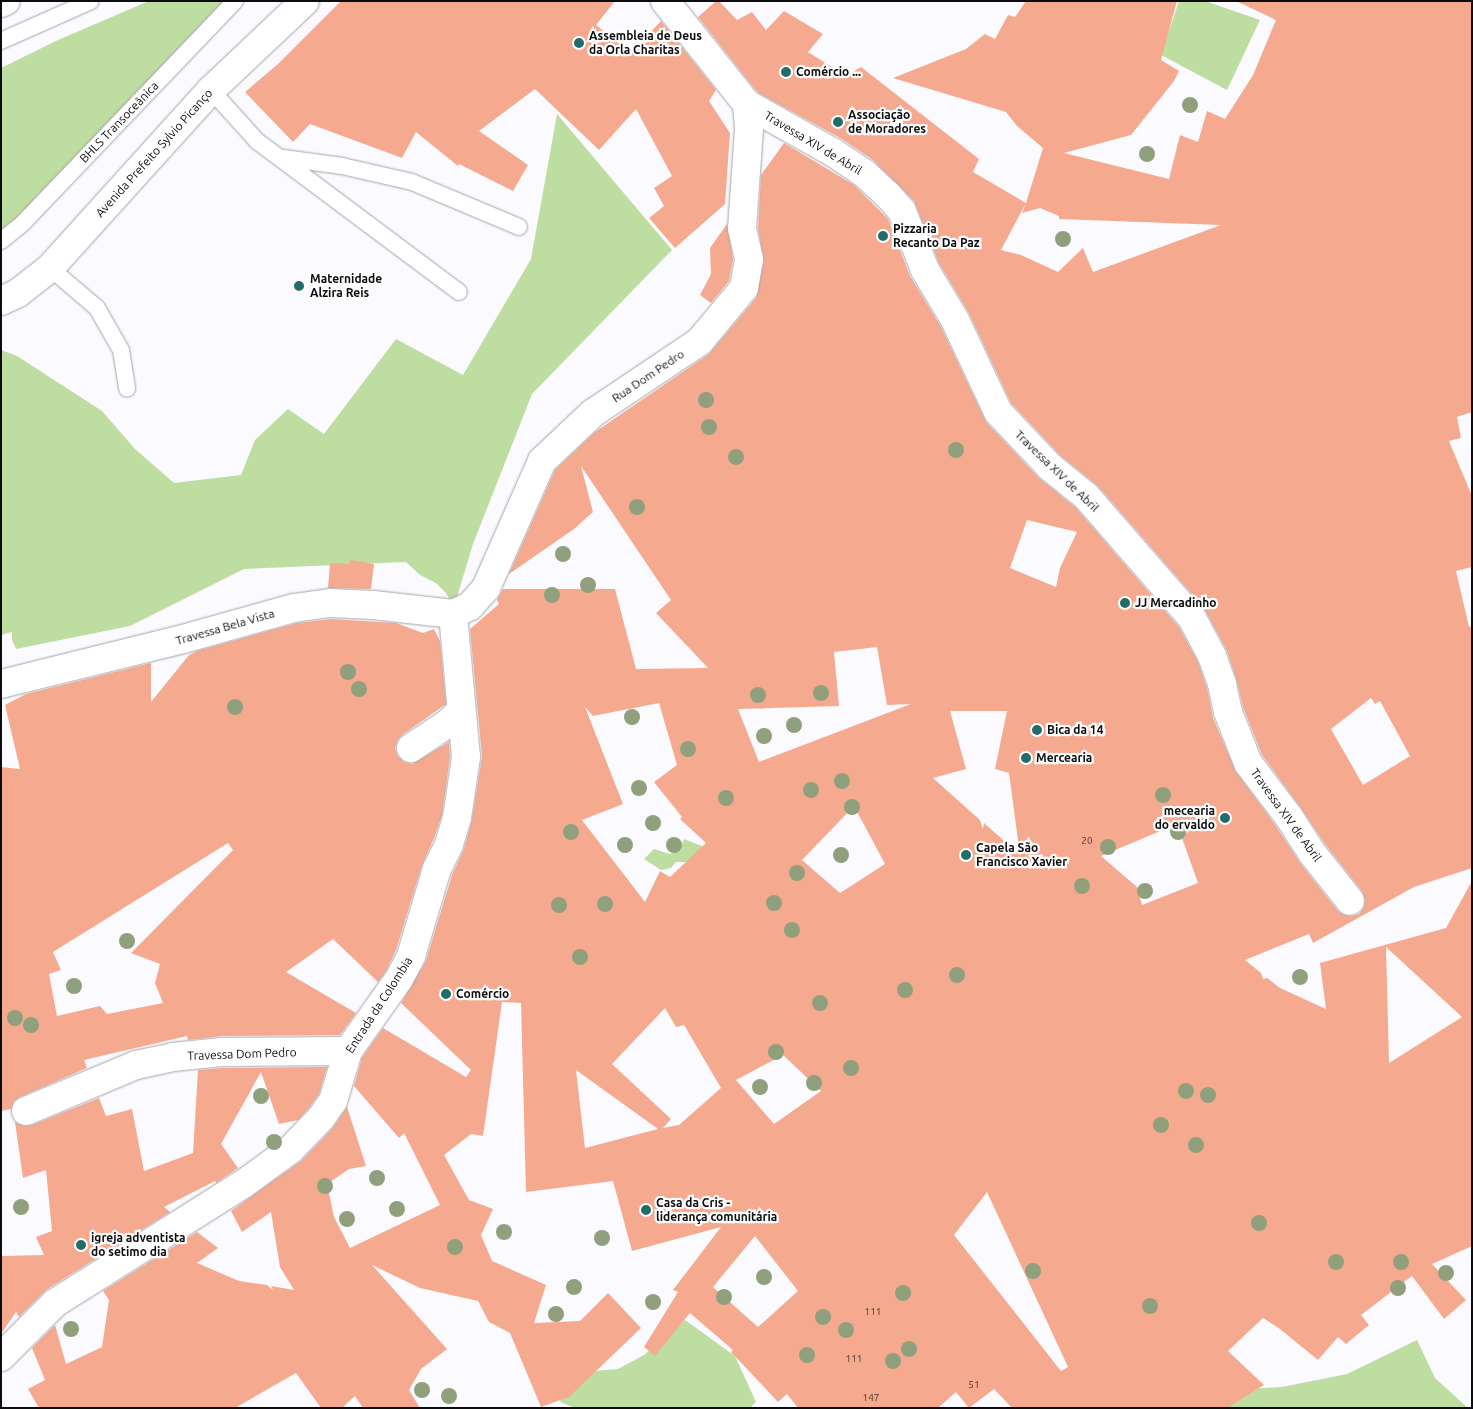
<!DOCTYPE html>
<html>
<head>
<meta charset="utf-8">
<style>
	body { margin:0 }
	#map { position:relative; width:1473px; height:1409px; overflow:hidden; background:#fafaff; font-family:Ubuntu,sans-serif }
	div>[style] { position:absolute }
	.green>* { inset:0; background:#bedda1 }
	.building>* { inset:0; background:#f5aa90 }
	.roads { filter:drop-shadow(0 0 1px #a3a3ab) drop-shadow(0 0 1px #a3a3ab) }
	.lane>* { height:16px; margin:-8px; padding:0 8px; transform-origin:8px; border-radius:8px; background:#fff }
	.street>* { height:28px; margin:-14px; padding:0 14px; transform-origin:14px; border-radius:14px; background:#fff }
	.secondary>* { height:28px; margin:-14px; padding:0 14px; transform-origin:14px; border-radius:14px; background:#fff }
	.trees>* { width:16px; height:16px; margin:-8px; border-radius:50%; background:#90a07c }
	.dots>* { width:14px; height:14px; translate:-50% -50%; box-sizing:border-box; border:2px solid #fff; border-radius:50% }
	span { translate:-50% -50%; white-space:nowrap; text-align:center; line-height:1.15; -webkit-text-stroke:4.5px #fff; paint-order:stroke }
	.number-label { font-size:10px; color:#46342f }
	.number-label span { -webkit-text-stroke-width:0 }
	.poi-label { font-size:12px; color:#0c0c0f; font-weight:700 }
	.left { translate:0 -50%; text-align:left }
	.right { translate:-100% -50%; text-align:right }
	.street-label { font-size:12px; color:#0c0c0f }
	.frame { position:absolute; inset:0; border:2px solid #0c0c0f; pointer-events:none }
</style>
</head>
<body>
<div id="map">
	<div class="green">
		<div style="clip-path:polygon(149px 1px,238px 1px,35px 207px,1px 231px,1px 68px,58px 40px)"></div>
		<div style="clip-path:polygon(1179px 1px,1205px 1px,1260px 20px,1227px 90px,1161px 55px)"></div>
		<div style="clip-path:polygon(557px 114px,672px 250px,532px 394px,473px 544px,454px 607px,446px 593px,436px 583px,420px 575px,406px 562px,244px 569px,130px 626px,16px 649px,12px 640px,12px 632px,1px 635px,1px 350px,17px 356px,102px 411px,135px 449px,174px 483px,241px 475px,255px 440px,288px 409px,324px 434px,396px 339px,463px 375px,531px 259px)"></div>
		<div style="clip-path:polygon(684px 839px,704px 847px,689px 859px,693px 862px,676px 862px,671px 868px,661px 870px,644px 859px,654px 849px,670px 854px,680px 850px)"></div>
		<div style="clip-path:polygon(685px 1320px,735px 1356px,756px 1402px,750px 1408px,575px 1408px,560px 1402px,570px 1373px,618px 1369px,644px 1355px)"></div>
		<div style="clip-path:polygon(1417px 1340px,1435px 1378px,1468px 1408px,1154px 1408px,1215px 1391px,1282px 1387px,1347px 1374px)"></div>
	</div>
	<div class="building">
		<div style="clip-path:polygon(341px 1px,615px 1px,596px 25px,631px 53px,661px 21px,716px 90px,709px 101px,730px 133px,725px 204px,675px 248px,649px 218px,664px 206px,654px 188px,672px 176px,636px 109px,599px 150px,535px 89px,479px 131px,528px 165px,513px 191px,459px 164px,458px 166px,416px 132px,402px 158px,310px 124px,293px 142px,245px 92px,278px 64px)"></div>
		<div style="clip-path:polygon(evenodd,716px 1px,719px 1px,737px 20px,752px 12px,766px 30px,784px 11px,823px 34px,808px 52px,846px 76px,861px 67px,979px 159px,973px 172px,1026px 203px,1043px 148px,1017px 126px,1006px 112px,893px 78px,966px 49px,985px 34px,995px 39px,1008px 15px,1015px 17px,1026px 1px,1177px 1px,1161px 60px,1179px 71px,1174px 81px,1131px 135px,1064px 153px,1169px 179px,1180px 135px,1198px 142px,1207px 111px,1225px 119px,1253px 75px,1276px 20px,1236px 1px,1472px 1px,1472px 412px,1457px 417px,1461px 438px,1449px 441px,1472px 496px,1472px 567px,1456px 571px,1469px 627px,1472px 626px,1472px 868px,1414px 887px,1313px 943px,1309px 934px,1245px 960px,1261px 973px,1263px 979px,1267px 978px,1280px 988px,1326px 1009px,1320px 963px,1446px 928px,1472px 881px,1472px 1246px,1432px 1264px,1466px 1300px,1444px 1319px,1412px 1276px,1361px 1315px,1369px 1325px,1346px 1344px,1338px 1337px,1318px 1360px,1280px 1329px,1263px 1318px,1228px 1351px,1264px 1385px,1227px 1408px,1012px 1408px,994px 1389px,969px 1408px,956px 1392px,938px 1408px,798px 1408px,787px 1394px,778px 1402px,731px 1352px,733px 1350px,690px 1313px,655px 1356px,644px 1347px,678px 1292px,673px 1290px,721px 1227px,632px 1251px,613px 1181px,526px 1192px,521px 1003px,502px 1002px,483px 1136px,471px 1134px,444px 1155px,469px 1200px,493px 1209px,481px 1235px,492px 1261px,546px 1285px,534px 1323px,580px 1321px,608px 1293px,641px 1328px,569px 1397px,541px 1407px,510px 1333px,489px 1322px,478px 1301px,420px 1288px,372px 1265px,447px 1349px,421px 1369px,409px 1390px,420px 1408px,363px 1408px,355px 1396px,342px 1408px,321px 1408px,296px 1373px,235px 1408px,39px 1408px,28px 1389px,45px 1380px,32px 1348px,55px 1325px,66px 1364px,102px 1347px,109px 1300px,103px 1291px,197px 1232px,218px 1248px,197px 1263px,239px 1281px,267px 1285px,273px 1290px,271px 1286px,294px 1290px,280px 1267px,271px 1212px,242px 1232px,231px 1211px,301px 1161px,332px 1129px,347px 1107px,366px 1166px,349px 1169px,327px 1184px,334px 1217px,350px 1248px,440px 1205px,404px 1133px,399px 1138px,354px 1086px,362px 1058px,383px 1028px,466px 1077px,471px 1070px,401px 1003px,426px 961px,452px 875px,464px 849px,472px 820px,482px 756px,470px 629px,499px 604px,497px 600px,503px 589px,615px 589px,636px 669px,708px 668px,656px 613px,671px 600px,581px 466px,593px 512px,574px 529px,509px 574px,555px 470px,595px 432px,709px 354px,756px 298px,764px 261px,758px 228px,761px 175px,784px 143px,854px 185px,888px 219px,910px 276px,941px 327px,986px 422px,1039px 478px,1075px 507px,1179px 627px,1198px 662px,1207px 688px,1213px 718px,1236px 772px,1276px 826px,1300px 863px,1338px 911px,1344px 915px,1352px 916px,1359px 914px,1364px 907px,1365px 899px,1362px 891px,1325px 844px,1301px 808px,1262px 755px,1243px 707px,1237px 681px,1227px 651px,1204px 608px,1098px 486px,1061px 456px,1011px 403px,969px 313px,939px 263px,914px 201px,873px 160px,842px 139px,760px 94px,754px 88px,698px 17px,716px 1px,1026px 203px,1022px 213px,1040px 208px,1059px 216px,1059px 219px,1221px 225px,1093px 272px,1083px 248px,1058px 272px,1021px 255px,1001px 250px,1026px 203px,716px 1px,1027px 520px,1077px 532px,1060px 568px,1056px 587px,1010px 568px,1027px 520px,716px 1px,877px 647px,887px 705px,911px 704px,759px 762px,738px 709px,839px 706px,834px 652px,877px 647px,716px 1px,1371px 698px,1375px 704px,1380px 701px,1410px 756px,1363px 785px,1331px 729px,1371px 698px,716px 1px,659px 703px,677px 765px,654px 782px,682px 817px,680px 819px,706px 843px,670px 877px,660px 871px,645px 902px,582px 820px,623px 804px,585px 707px,593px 716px,659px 703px,716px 1px,950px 711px,1007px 711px,995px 769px,1009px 773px,1020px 855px,984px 823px,983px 829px,980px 820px,933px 778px,966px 769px,950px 711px,716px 1px,854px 806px,885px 864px,840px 893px,802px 860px,854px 806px,716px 1px,1177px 824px,1198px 883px,1142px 905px,1137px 887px,1101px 856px,1177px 824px,716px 1px,1386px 947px,1462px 1017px,1389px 1063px,1386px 947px,716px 1px,665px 1008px,676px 1027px,684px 1025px,721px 1088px,679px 1125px,663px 1128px,671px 1119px,612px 1064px,665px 1008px,716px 1px,783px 1055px,821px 1091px,774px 1124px,736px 1080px,783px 1055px,716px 1px,576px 1070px,658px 1129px,585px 1148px,576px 1070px,716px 1px,987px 1192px,1068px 1367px,1061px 1371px,954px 1235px,987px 1192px,716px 1px,755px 1236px,798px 1291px,758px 1327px,713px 1287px,755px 1236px)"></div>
		<div style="clip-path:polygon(727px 224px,733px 259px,729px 281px,711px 303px,700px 295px,711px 274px,710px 248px)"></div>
		<div style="clip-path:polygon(350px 560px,374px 564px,371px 589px,328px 588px,330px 563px,349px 564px)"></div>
		<div style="clip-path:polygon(evenodd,331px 619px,396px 623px,423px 633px,434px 629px,440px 641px,446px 704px,402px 735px,397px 741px,395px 749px,398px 756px,404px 762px,412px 764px,449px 742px,450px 757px,442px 815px,434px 838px,422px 865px,396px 950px,386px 971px,378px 982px,333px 939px,286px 972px,356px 1013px,340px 1035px,222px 1036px,188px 1040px,187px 1036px,84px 1060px,87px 1068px,20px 1097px,14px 1101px,11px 1109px,1px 1111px,1px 767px,20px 769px,5px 705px,26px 694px,151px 663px,151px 702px,189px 655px,197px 651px,297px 623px,331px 619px,228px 843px,233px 850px,131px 953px,160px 964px,155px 983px,163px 1003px,107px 1014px,100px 1006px,57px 1016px,49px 974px,61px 970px,53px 952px,228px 843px)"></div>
		<div style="clip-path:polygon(327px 1067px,319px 1094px,309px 1108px,298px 1120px,279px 1124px,261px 1072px,221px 1144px,238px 1168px,216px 1183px,215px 1181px,164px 1207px,170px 1212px,46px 1290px,19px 1317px,16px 1312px,1px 1334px,1px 1256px,44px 1255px,36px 1237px,52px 1231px,46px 1170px,23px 1178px,15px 1122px,24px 1126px,32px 1125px,99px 1098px,106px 1116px,132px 1109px,144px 1171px,193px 1153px,198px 1070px,223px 1068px)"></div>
	</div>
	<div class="roads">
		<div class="lane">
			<div style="left:1px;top:41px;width:98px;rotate:-24deg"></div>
			<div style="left:211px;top:90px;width:69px;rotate:48deg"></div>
			<div style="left:257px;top:141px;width:252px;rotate:36.8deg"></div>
			<div style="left:283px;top:158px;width:60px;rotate:7.7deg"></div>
			<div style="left:342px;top:166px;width:72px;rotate:12.9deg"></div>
			<div style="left:412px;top:182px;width:116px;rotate:22.8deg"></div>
			<div style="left:1px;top:241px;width:28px;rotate:-39deg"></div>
			<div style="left:23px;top:223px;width:307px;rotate:-46.3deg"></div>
			<div style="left:50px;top:268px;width:62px;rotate:40.4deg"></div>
			<div style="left:97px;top:308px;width:48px;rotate:60.3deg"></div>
			<div style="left:121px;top:350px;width:39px;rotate:81deg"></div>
		</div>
		<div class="street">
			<div style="left:665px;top:1px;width:132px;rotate:51.5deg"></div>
			<div style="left:747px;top:104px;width:100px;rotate:29.4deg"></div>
			<div style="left:834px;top:153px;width:36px;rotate:34deg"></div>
			<div style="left:864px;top:173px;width:33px;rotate:43deg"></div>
			<div style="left:888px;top:195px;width:21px;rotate:49deg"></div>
			<div style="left:902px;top:211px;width:63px;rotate:68.7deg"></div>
			<div style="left:925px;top:270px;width:58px;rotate:59deg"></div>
			<div style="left:955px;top:320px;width:102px;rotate:64.9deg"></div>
			<div style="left:998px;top:412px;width:76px;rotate:46.6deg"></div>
			<div style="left:1050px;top:467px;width:46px;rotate:38.9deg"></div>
			<div style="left:1086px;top:496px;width:162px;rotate:49deg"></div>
			<div style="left:1192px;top:618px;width:43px;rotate:62.2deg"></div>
			<div style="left:1212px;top:656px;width:30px;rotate:70deg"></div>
			<div style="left:1222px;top:684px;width:29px;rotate:78deg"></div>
			<div style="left:1228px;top:712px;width:55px;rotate:68.6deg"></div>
			<div style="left:1248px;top:763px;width:68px;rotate:52.8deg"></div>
			<div style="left:1289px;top:817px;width:43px;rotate:57.4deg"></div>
			<div style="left:1312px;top:853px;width:61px;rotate:51.6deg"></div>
			<div style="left:453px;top:614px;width:19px;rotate:-25deg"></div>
			<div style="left:470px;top:606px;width:24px;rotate:-48deg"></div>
			<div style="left:486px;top:588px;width:139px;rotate:-66.2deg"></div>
			<div style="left:542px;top:461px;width:70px;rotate:-43.3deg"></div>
			<div style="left:593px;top:413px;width:129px;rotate:-33.9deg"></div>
			<div style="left:700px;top:341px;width:69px;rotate:-50.3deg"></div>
			<div style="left:744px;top:288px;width:29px;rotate:-80deg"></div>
			<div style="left:749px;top:259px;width:31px;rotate:-103deg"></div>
			<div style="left:742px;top:229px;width:101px;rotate:-86deg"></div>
			<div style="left:749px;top:128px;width:24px;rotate:-95deg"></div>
			<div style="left:1px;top:684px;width:187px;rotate:-13.9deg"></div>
			<div style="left:183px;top:639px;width:115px;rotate:-15.6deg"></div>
			<div style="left:294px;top:608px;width:36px;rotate:-8deg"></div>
			<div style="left:330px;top:603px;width:43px;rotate:2.7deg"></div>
			<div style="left:373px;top:605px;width:81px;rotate:6.4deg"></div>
			<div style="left:411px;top:748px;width:43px;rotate:-33.7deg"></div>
			<div style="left:447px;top:724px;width:19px;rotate:-43deg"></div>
			<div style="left:26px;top:1111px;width:119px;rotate:-22.7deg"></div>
			<div style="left:136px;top:1065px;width:38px;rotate:-12deg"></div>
			<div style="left:173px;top:1057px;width:49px;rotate:-5.8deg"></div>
			<div style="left:222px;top:1052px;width:126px;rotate:-0.5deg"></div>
			<div style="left:1px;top:1357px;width:76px;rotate:-45deg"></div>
			<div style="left:55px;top:1303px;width:221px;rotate:-32.3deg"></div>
			<div style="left:242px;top:1185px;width:59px;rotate:-36.1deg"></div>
			<div style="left:290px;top:1150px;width:45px;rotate:-45.9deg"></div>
			<div style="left:321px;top:1118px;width:21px;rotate:-55deg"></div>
			<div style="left:333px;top:1101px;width:52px;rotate:-73.3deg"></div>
			<div style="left:348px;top:1051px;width:88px;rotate:-54.7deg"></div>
			<div style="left:399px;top:979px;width:26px;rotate:-62deg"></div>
			<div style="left:411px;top:956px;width:91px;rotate:-73.4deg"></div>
			<div style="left:437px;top:869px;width:28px;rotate:-64deg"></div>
			<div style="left:449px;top:844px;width:27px;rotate:-73deg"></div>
			<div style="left:457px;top:818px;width:62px;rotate:-81.6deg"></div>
			<div style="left:466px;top:757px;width:144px;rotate:-95.2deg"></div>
		</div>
		<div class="secondary">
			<div style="left:1px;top:3px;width:5px;rotate:-22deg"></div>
			<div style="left:1px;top:301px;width:19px;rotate:-25deg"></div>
			<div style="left:18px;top:293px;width:41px;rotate:-38deg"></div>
			<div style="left:50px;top:268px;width:240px;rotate:-47.9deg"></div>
			<div style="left:211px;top:90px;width:129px;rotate:-43.4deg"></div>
		</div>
	</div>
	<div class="trees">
		<div style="left:1190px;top:105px"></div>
		<div style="left:1147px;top:154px"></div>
		<div style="left:1063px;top:239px"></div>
		<div style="left:706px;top:400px"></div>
		<div style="left:709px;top:427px"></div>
		<div style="left:956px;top:450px"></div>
		<div style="left:736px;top:457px"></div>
		<div style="left:637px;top:507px"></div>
		<div style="left:563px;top:554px"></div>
		<div style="left:588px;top:585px"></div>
		<div style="left:552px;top:595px"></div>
		<div style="left:348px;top:672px"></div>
		<div style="left:359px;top:689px"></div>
		<div style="left:821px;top:693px"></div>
		<div style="left:758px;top:695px"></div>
		<div style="left:235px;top:707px"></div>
		<div style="left:632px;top:717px"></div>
		<div style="left:794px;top:725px"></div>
		<div style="left:764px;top:736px"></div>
		<div style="left:688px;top:749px"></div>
		<div style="left:842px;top:781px"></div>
		<div style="left:639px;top:788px"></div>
		<div style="left:811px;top:790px"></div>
		<div style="left:1163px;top:795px"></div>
		<div style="left:726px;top:798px"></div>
		<div style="left:852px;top:807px"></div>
		<div style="left:653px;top:823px"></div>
		<div style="left:571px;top:832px"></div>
		<div style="left:1178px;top:832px"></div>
		<div style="left:625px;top:845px"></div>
		<div style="left:674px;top:845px"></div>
		<div style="left:1108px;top:847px"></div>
		<div style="left:841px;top:855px"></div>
		<div style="left:797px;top:873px"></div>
		<div style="left:1082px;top:886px"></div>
		<div style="left:1145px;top:891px"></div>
		<div style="left:774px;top:903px"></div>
		<div style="left:605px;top:904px"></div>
		<div style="left:559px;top:905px"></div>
		<div style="left:792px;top:930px"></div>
		<div style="left:127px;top:941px"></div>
		<div style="left:580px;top:957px"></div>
		<div style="left:957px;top:975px"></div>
		<div style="left:1300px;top:977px"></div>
		<div style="left:74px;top:986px"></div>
		<div style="left:905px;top:990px"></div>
		<div style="left:820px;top:1003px"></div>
		<div style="left:15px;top:1018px"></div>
		<div style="left:31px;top:1025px"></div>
		<div style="left:776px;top:1052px"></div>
		<div style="left:851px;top:1068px"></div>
		<div style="left:814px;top:1083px"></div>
		<div style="left:760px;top:1087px"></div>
		<div style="left:1186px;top:1091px"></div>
		<div style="left:1208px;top:1095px"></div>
		<div style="left:261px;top:1096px"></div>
		<div style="left:1161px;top:1125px"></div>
		<div style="left:274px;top:1142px"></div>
		<div style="left:1196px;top:1145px"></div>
		<div style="left:377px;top:1178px"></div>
		<div style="left:325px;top:1186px"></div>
		<div style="left:21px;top:1207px"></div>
		<div style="left:397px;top:1209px"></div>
		<div style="left:347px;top:1219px"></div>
		<div style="left:1259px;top:1223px"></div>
		<div style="left:504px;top:1232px"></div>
		<div style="left:602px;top:1238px"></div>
		<div style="left:455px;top:1247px"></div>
		<div style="left:1336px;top:1262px"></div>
		<div style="left:1401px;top:1262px"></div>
		<div style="left:1033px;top:1271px"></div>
		<div style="left:1446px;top:1273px"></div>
		<div style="left:764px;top:1277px"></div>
		<div style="left:574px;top:1287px"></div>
		<div style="left:1398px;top:1288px"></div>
		<div style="left:903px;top:1293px"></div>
		<div style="left:724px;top:1297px"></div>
		<div style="left:653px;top:1302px"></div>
		<div style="left:1150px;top:1306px"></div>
		<div style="left:556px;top:1314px"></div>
		<div style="left:823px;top:1317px"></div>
		<div style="left:71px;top:1329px"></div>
		<div style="left:846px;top:1330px"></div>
		<div style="left:909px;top:1349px"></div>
		<div style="left:807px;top:1355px"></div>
		<div style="left:893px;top:1361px"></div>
		<div style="left:422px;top:1390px"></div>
		<div style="left:449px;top:1396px"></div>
	</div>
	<div class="dots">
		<div style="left:579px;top:43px;background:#226d6a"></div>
		<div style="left:786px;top:72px;background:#226d6a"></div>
		<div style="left:838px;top:122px;background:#226d6a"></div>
		<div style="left:883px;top:236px;background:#226d6a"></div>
		<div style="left:299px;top:286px;background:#226d6a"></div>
		<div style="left:1125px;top:603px;background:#226d6a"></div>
		<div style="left:1037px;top:730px;background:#226d6a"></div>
		<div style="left:1026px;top:758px;background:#226d6a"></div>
		<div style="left:1225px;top:818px;background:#226d6a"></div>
		<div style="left:966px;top:855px;background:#226d6a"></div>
		<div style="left:446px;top:994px;background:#226d6a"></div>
		<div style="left:646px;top:1210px;background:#226d6a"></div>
		<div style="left:81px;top:1245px;background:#226d6a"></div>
	</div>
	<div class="number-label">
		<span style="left:1087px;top:841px">20</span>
		<span style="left:873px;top:1312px">111</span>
		<span style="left:854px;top:1359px">111</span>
		<span style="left:974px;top:1385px">51</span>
		<span style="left:871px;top:1398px">147</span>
	</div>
	<div class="poi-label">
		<span class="left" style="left:589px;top:43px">Assembleia de Deus<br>da Orla Charitas</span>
		<span class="left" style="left:796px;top:72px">Comércio ...</span>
		<span class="left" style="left:848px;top:122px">Associação<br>de Moradores</span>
		<span class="left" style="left:893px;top:236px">Pizzaria<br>Recanto Da Paz</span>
		<span class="left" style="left:310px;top:286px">Maternidade<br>Alzira Reis</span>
		<span class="left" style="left:1135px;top:603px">JJ Mercadinho</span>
		<span class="left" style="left:1047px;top:730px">Bica da 14</span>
		<span class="left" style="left:1036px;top:758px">Mercearia</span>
		<span class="right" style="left:1215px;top:818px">mecearia<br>do ervaldo</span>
		<span class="left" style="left:976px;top:855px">Capela São<br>Francisco Xavier</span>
		<span class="left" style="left:456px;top:994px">Comércio</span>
		<span class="left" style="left:656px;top:1210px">Casa da Cris -<br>liderança comunitária</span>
		<span class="left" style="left:91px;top:1245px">igreja adventista<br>do setimo dia</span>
	</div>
	<div class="street-label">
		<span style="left:119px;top:122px;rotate:-46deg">BHLS Transoceânica</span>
		<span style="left:813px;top:143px;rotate:31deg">Travessa XIV de Abril</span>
		<span style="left:154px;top:153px;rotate:-48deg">Avenida Prefeito Sylvio Picanço</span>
		<span style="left:648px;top:376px;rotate:-34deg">Rua Dom Pedro</span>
		<span style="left:1057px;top:471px;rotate:44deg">Travessa XIV de Abril</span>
		<span style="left:225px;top:627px;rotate:-16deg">Travessa Bela Vista</span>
		<span style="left:1286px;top:815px;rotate:54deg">Travessa XIV de Abril</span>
		<span style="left:379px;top:1005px;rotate:-57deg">Entrada da Colombia</span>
		<span style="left:242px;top:1054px;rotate:-2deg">Travessa Dom Pedro</span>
	</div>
	<div class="frame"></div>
</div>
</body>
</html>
